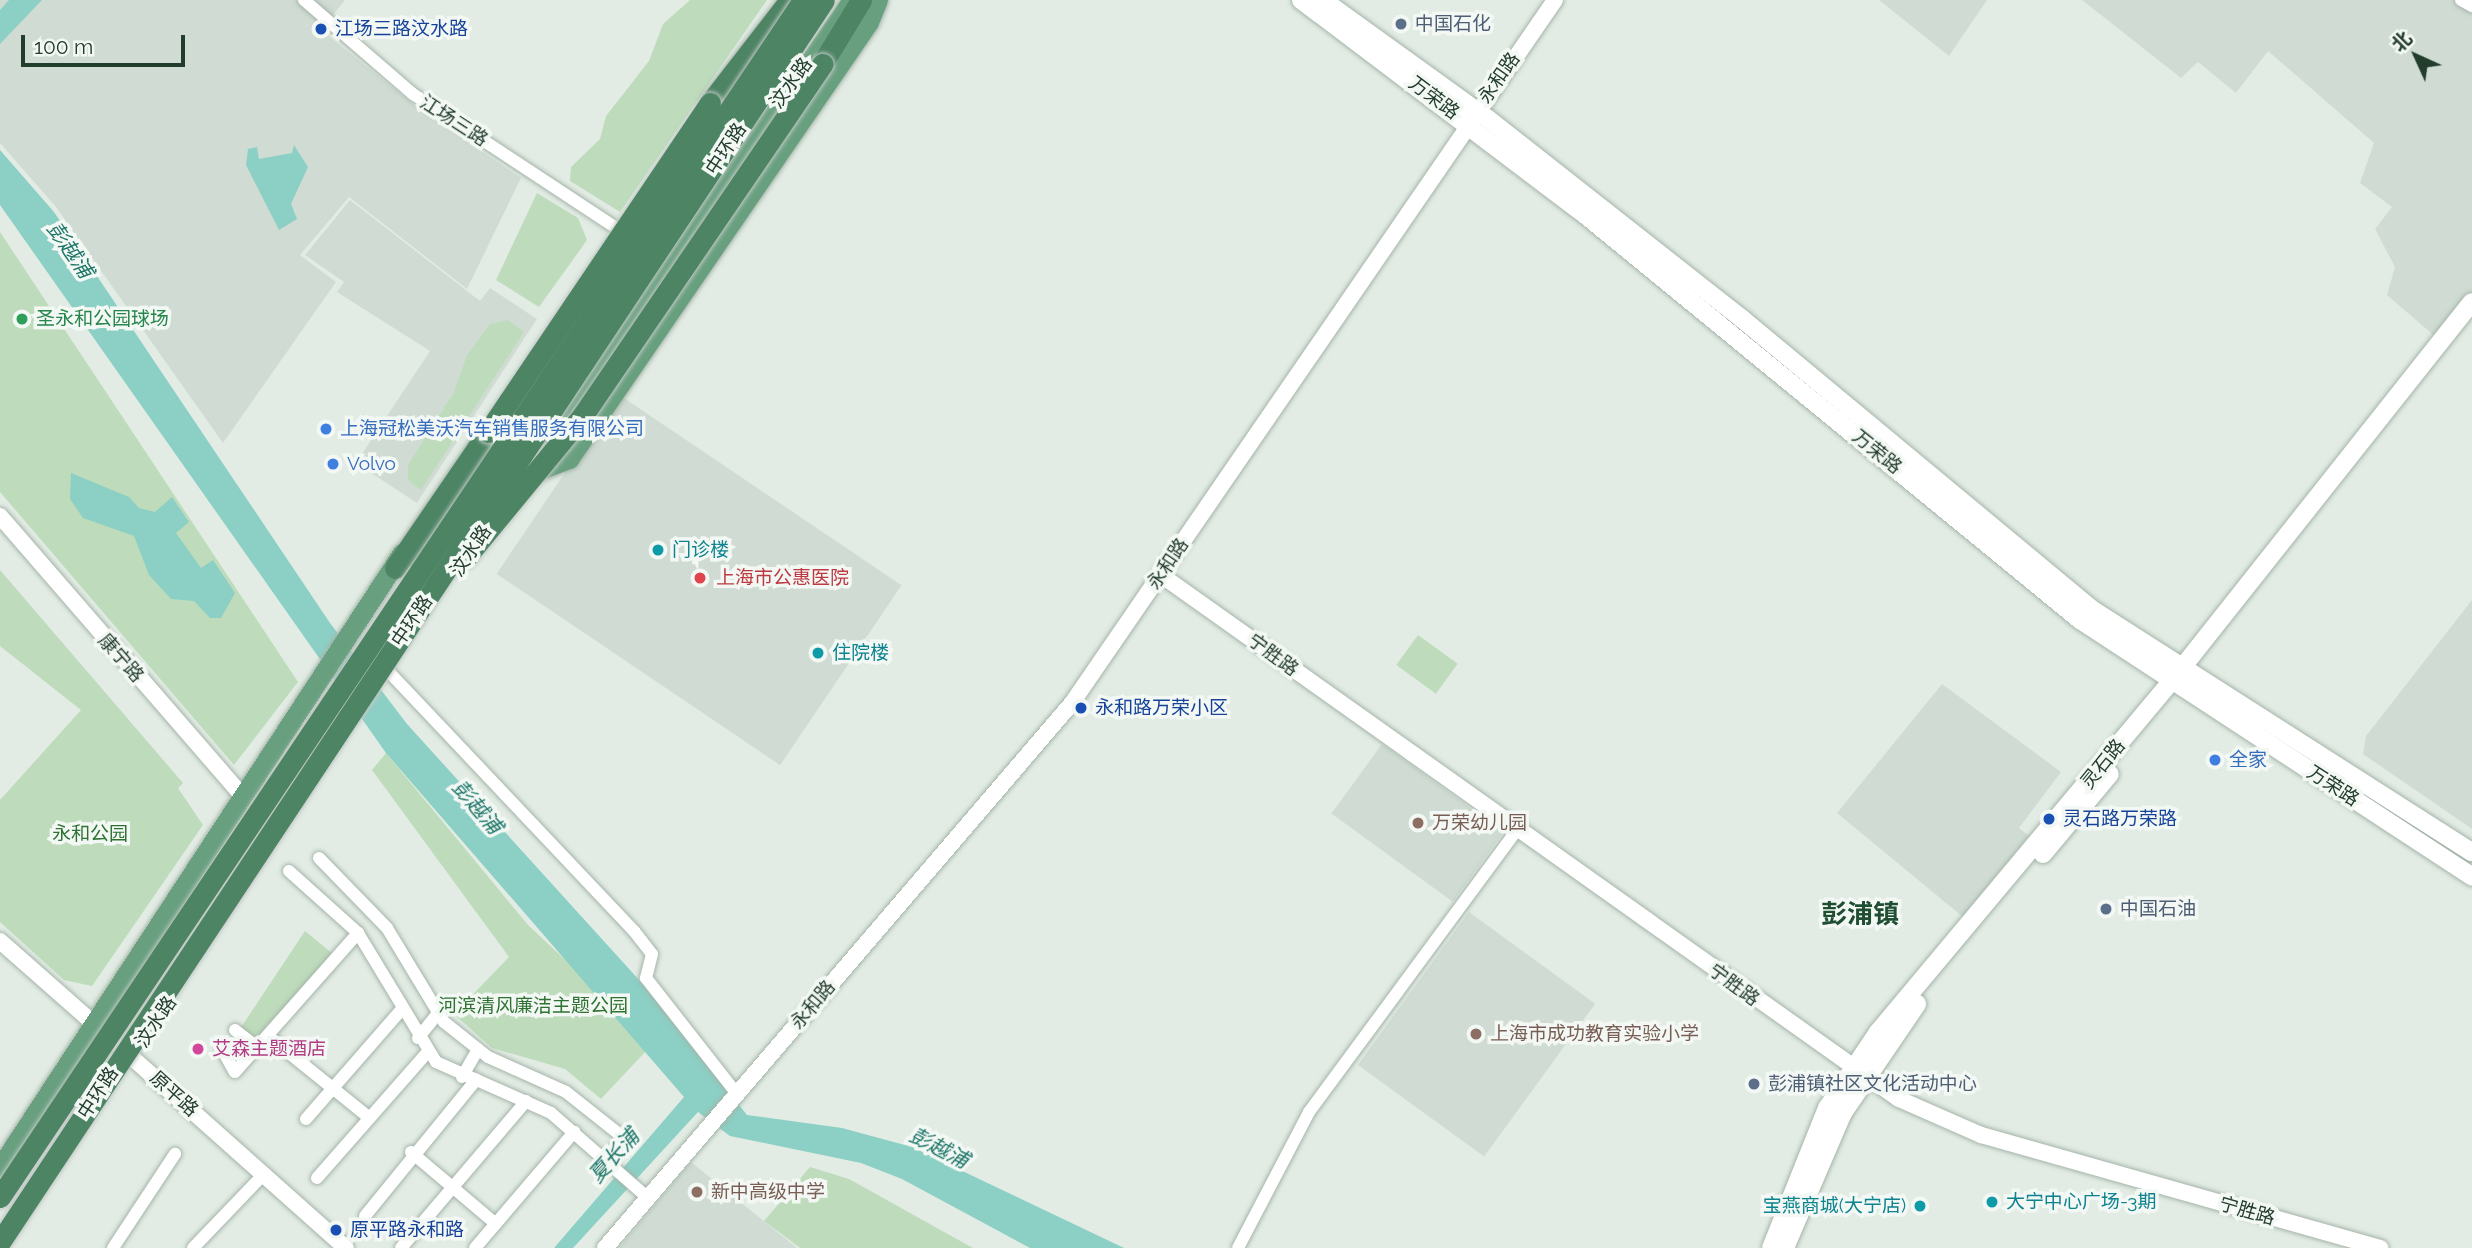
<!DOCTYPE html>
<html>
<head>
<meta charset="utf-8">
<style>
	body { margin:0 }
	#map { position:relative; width:2472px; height:1248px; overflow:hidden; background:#e2ece4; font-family:Raleway,"Noto Sans SC",sans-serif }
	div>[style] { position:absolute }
	.built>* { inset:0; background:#d0dcd3; transform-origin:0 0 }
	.green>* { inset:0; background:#bedcbc; transform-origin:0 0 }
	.water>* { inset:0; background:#8ccfc4 }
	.roads { filter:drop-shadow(0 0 2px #a5b4a9) drop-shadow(0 0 2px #a5b4a9) }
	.minor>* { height:12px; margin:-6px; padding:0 6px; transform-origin:6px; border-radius:6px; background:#fff }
	.tertiary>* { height:16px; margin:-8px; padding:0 8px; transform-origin:8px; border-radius:8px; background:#fff }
	.secondary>* { height:18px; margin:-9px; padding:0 9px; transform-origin:9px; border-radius:9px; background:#fff }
	.primary>* { height:19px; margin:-9.5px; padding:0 9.5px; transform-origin:9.5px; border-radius:9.5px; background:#68a07f }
	.trunk>* { height:21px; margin:-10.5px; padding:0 10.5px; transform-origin:10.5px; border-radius:10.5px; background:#4c8464 }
	.bridges { filter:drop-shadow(0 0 2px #c1c9c4) drop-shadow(0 0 2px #c1c9c4) }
	.trunk-bridge>* { height:21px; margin:-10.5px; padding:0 10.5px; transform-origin:10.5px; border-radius:10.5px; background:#4c8464 }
	.dots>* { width:19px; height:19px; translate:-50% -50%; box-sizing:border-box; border:4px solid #f3f8f4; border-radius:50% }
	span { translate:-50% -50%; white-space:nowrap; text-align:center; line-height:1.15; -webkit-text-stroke:7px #f3f8f4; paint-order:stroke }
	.service-label { font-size:19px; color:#4e5e75 }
	.left { translate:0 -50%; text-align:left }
	.transit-label { font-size:19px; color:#164399 }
	.street-label { font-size:19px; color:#233d2d }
	.leisure-label { font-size:19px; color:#27864d }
	.shop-label { font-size:19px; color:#366cbe }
	.culture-label { font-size:19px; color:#0d838f }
	.right { translate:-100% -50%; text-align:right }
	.health-label { font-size:19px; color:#be3a42 }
	.education-label { font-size:19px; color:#785e54 }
	.park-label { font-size:19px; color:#2e7232 }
	.hotel-label { font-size:19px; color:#b23c85 }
	.water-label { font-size:21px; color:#1f7769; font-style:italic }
	.district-label { font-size:26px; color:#1f4e33; font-weight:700 }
	.north { position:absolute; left:2381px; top:21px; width:70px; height:70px; -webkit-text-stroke:5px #f3f8f4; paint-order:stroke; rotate:315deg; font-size:19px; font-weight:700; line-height:28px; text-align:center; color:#233d2d }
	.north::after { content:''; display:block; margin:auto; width:24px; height:32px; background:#233d2d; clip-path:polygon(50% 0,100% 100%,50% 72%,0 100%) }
	.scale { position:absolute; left:21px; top:35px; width:164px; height:32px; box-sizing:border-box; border:4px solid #233d2d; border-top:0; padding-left:9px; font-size:21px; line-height:24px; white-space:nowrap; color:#233d2d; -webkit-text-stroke:5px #f3f8f4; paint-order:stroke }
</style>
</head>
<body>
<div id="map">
	<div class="built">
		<div style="clip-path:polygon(0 0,345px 0,321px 30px,419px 109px,521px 178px,467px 289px,349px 197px,300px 255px,336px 282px,223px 443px,56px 207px,0 143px)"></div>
		<div style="clip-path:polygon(1879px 0,1987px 0,1949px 56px)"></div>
		<div style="clip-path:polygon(2082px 0,2472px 0,2472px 296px,2438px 339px,2387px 295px,2395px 267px,2375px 229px,2392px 207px,2360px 183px,2374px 143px,2268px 51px,2236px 93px,2198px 62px,2181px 78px)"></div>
		<div style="clip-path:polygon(350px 200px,480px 301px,490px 288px,537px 319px,417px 503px,356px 463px,430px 351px,337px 292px,344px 282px,305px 255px)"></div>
		<div style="left:618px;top:394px;width:342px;height:217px;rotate:34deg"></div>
		<div style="clip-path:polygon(2472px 600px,2472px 829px,2363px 754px,2366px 736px)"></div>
		<div style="clip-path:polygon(1942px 684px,2061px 772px,2019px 828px,2029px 836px,1963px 917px,1837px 813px)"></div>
		<div style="left:1382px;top:744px;width:150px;height:86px;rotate:36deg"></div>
		<div style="left:1469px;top:912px;width:156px;height:189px;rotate:36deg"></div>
		<div style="clip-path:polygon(691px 1162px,797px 1248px,619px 1248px)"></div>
	</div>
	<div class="green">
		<div style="clip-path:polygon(690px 0,767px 0,620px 212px,570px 181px,571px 167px,600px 139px,606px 116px,649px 61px,663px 24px)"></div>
		<div style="clip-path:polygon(537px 193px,578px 218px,587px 240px,539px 307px,496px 280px)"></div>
		<div style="clip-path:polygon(0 232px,298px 682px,234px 765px,0 492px)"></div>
		<div style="clip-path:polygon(508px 320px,524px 332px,421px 490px,416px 487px,408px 480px,408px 465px,454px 392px,467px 355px,490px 324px)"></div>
		<div style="clip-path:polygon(0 570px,183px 783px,178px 788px,203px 825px,92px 986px,64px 980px,0 922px,0 800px,81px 710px,0 646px)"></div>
		<div style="left:1418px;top:635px;width:49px;height:37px;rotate:36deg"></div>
		<div style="clip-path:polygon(386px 753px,528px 925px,606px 998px,647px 1050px,601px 1099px,565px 1069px,492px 1048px,454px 1014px,509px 957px,372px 770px)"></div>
		<div style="clip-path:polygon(305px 931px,334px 955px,244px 1056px,230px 1044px)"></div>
		<div style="clip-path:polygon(810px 1167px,849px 1179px,973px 1248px,800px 1248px,764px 1221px)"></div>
	</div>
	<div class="water">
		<div style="clip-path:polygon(9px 0,42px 0,0 44px,0 10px)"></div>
		<div style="clip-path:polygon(294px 145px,308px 167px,291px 204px,297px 219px,279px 230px,246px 165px,248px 149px,257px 147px,259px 159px,292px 153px)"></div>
		<div style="clip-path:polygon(0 150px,54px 212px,330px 623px,407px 724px,640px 981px,747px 1115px,842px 1128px,912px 1147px,1124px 1248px,1030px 1248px,902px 1179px,861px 1163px,730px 1136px,698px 1112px,573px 1248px,554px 1248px,684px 1097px,386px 753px,0 205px)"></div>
		<div style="clip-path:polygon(71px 473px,129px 497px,139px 508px,155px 512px,172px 497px,189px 522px,176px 533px,201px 568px,213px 560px,235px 593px,221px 618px,210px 618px,194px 601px,171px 599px,149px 575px,134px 536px,83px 518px,70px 499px)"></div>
	</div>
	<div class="roads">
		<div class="minor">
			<div style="left:304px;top:0;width:144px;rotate:40.8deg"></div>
			<div style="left:413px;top:94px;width:242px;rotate:33.4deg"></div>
			<div style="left:2461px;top:0;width:13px;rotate:29deg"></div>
			<div style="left:389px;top:672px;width:357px;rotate:46.6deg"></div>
			<div style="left:634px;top:931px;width:29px;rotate:52deg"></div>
			<div style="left:652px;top:954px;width:25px;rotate:104deg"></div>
			<div style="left:646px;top:978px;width:147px;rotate:51.9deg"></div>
			<div style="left:319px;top:858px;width:98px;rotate:45.8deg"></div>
			<div style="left:387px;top:928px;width:110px;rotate:58.8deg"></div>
			<div style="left:444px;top:1022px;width:56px;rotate:38.5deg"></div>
			<div style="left:488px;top:1057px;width:85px;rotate:24.2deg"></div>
			<div style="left:566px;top:1092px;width:74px;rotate:38.4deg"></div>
			<div style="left:624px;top:1138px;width:28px;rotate:132deg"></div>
			<div style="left:289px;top:871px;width:93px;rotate:41.9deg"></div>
			<div style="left:358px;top:933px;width:151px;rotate:58.8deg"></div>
			<div style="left:436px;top:1062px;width:126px;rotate:23.9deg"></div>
			<div style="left:551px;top:1113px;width:129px;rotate:41.2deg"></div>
			<div style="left:235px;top:1030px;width:28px;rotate:38deg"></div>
			<div style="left:268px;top:1036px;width:127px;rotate:38.9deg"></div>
			<div style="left:418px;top:1038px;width:32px;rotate:-51deg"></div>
			<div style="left:222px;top:1049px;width:26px;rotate:61deg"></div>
			<div style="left:235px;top:1072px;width:186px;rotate:-48.5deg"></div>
			<div style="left:462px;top:1077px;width:32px;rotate:-60deg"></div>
			<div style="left:306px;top:1119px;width:147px;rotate:-48.9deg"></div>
			<div style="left:411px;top:1152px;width:111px;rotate:40.3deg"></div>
			<div style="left:317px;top:1178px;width:167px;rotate:-48.7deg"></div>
			<div style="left:365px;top:1216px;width:176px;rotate:-50.8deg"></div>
			<div style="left:113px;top:1248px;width:113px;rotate:-56.6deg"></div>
			<div style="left:193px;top:1248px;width:103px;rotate:-46.2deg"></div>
			<div style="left:401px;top:1248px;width:193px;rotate:-49.6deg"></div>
			<div style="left:475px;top:1248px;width:153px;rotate:-49.5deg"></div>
			<div style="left:1238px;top:1248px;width:153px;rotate:-62.4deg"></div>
			<div style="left:1309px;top:1112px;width:350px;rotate:-53.6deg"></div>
		</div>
		<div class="tertiary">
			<div style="left:0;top:516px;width:373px;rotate:49.1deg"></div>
			<div style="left:1161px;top:575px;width:905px;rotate:35.38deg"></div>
			<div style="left:1899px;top:1099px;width:90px;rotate:23.7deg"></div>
			<div style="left:1981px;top:1135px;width:415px;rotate:15.8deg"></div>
			<div style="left:0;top:941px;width:135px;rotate:41.4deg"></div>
			<div style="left:118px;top:1045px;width:305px;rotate:41.7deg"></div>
			<div style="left:605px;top:1248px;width:718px;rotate:-49.41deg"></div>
			<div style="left:1072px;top:703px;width:853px;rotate:-55.51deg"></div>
		</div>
		<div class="secondary">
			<div style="left:1301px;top:0;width:353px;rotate:37.1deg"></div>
			<div style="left:1583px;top:213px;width:642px;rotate:39.31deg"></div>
			<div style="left:2080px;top:620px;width:469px;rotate:33.2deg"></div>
			<div style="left:1323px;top:0;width:203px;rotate:35.8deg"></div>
			<div style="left:1488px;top:119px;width:322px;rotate:38.2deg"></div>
			<div style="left:1741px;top:318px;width:454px;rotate:39.7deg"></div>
			<div style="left:2090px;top:608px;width:453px;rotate:32.6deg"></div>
			<div style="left:2043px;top:854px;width:104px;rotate:-50.1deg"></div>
			<div style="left:1771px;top:1248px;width:151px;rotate:-68.2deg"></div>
			<div style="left:1827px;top:1108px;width:92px;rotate:-56.1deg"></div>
			<div style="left:1878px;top:1032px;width:473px;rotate:-50.1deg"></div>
			<div style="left:2181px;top:669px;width:468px;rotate:-51.6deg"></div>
			<div style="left:1785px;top:1248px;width:147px;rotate:-66.8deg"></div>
			<div style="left:1843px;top:1113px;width:132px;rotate:-55.8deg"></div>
		</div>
		<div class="primary">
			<div style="left:532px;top:473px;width:40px;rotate:-21deg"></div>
			<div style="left:569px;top:459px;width:530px;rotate:-55.53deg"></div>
			<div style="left:869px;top:22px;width:24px;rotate:-68deg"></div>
			<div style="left:522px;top:477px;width:575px;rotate:-55.34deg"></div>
			<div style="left:407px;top:557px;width:30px;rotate:-41deg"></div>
			<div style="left:430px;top:537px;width:100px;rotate:-56deg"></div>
			<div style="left:0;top:1167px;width:734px;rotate:-56.79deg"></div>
		</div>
		<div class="trunk">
			<div style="left:822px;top:64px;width:75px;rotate:-58.6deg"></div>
			<div style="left:710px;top:103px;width:130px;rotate:-52.2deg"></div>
			<div style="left:395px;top:568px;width:165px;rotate:-55.6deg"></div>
		</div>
	</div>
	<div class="bridges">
		<div class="trunk-bridge">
			<div style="left:488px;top:432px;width:397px;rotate:-56deg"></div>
			<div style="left:466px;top:557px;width:184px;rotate:-50.5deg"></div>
			<div style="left:583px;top:415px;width:425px;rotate:-55.7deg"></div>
			<div style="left:0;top:1197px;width:1441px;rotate:-56.14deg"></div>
			<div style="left:0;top:1242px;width:1490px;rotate:-56.44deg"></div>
		</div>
	</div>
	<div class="dots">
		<div style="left:1401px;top:24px;background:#5c6f8a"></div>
		<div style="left:321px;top:29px;background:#1a4fb4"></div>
		<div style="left:22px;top:319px;background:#2e9e5b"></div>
		<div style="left:326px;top:429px;background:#3f7fe0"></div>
		<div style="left:333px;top:464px;background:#3f7fe0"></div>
		<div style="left:658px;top:550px;background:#0f9aa8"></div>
		<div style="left:700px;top:578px;background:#e0444e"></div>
		<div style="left:818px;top:653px;background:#0f9aa8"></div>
		<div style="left:1081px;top:708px;background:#1a4fb4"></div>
		<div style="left:2215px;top:760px;background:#3f7fe0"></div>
		<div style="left:2049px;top:819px;background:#1a4fb4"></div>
		<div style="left:1418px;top:823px;background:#8d6e63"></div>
		<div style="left:2106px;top:909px;background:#5c6f8a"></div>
		<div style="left:1476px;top:1034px;background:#8d6e63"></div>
		<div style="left:198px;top:1049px;background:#d1479c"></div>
		<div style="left:1754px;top:1084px;background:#5c6f8a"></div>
		<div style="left:697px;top:1192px;background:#8d6e63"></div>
		<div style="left:1992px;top:1202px;background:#0f9aa8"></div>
		<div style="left:1920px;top:1206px;background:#0f9aa8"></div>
		<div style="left:336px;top:1230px;background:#1a4fb4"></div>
	</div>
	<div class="service-label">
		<span class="left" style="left:1415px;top:24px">中国石化</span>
		<span class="left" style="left:2120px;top:909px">中国石油</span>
		<span class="left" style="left:1768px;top:1084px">彭浦镇社区文化活动中心</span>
	</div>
	<div class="transit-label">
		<span class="left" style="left:335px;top:29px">江场三路汶水路</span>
		<span class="left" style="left:1095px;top:708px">永和路万荣小区</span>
		<span class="left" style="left:2063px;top:819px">灵石路万荣路</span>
		<span class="left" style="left:350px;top:1230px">原平路永和路</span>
	</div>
	<div class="street-label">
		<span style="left:1499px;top:78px;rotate:-55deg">永和路</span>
		<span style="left:791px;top:83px;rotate:-54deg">汶水路</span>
		<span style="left:1434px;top:98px;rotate:37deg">万荣路</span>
		<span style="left:454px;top:121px;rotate:33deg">江场三路</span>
		<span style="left:726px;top:149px;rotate:-57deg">中环路</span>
		<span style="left:1877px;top:452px;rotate:39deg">万荣路</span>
		<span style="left:471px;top:551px;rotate:-56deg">汶水路</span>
		<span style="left:1168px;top:564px;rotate:-56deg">永和路</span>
		<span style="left:412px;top:621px;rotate:-56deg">中环路</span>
		<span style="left:1273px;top:655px;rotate:36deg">宁胜路</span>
		<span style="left:121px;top:658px;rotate:49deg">康宁路</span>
		<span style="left:2103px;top:764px;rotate:-51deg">灵石路</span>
		<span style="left:2333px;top:786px;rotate:33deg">万荣路</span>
		<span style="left:1734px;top:985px;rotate:36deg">宁胜路</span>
		<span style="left:813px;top:1005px;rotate:-50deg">永和路</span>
		<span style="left:156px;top:1022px;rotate:-56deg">汶水路</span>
		<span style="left:98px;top:1093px;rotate:-57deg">中环路</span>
		<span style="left:174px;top:1094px;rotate:42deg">原平路</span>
		<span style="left:2247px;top:1211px;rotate:16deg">宁胜路</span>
	</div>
	<div class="leisure-label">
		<span class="left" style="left:36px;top:319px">圣永和公园球场</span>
	</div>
	<div class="shop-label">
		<span class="left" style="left:340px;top:429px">上海冠松美沃汽车销售服务有限公司</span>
		<span class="left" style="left:347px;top:464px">Volvo</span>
		<span class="left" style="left:2229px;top:760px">全家</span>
	</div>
	<div class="culture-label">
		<span class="left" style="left:672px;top:550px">门诊楼</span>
		<span class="left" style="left:832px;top:653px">住院楼</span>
		<span class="left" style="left:2006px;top:1202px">大宁中心广场-3期</span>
		<span class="right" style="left:1906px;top:1206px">宝燕商城(大宁店)</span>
	</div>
	<div class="health-label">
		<span class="left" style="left:716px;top:578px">上海市公惠医院</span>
	</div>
	<div class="education-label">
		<span class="left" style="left:1432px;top:823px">万荣幼儿园</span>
		<span class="left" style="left:1490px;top:1034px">上海市成功教育实验小学</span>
		<span class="left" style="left:711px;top:1192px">新中高级中学</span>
	</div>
	<div class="park-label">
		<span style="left:90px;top:834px">永和公园</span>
		<span style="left:533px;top:1006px">河滨清风廉洁主题公园</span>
	</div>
	<div class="hotel-label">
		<span class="left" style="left:212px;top:1049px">艾森主题酒店</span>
	</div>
	<div class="water-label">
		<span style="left:70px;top:250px;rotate:55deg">彭越浦</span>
		<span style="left:477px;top:807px;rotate:49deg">彭越浦</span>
		<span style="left:939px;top:1148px;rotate:27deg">彭越浦</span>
		<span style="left:614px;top:1156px;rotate:-48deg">夏长浦</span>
	</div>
	<div class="district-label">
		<span style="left:1860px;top:915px">彭浦镇</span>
	</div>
	<div class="north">北</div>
	<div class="scale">100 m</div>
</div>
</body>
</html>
